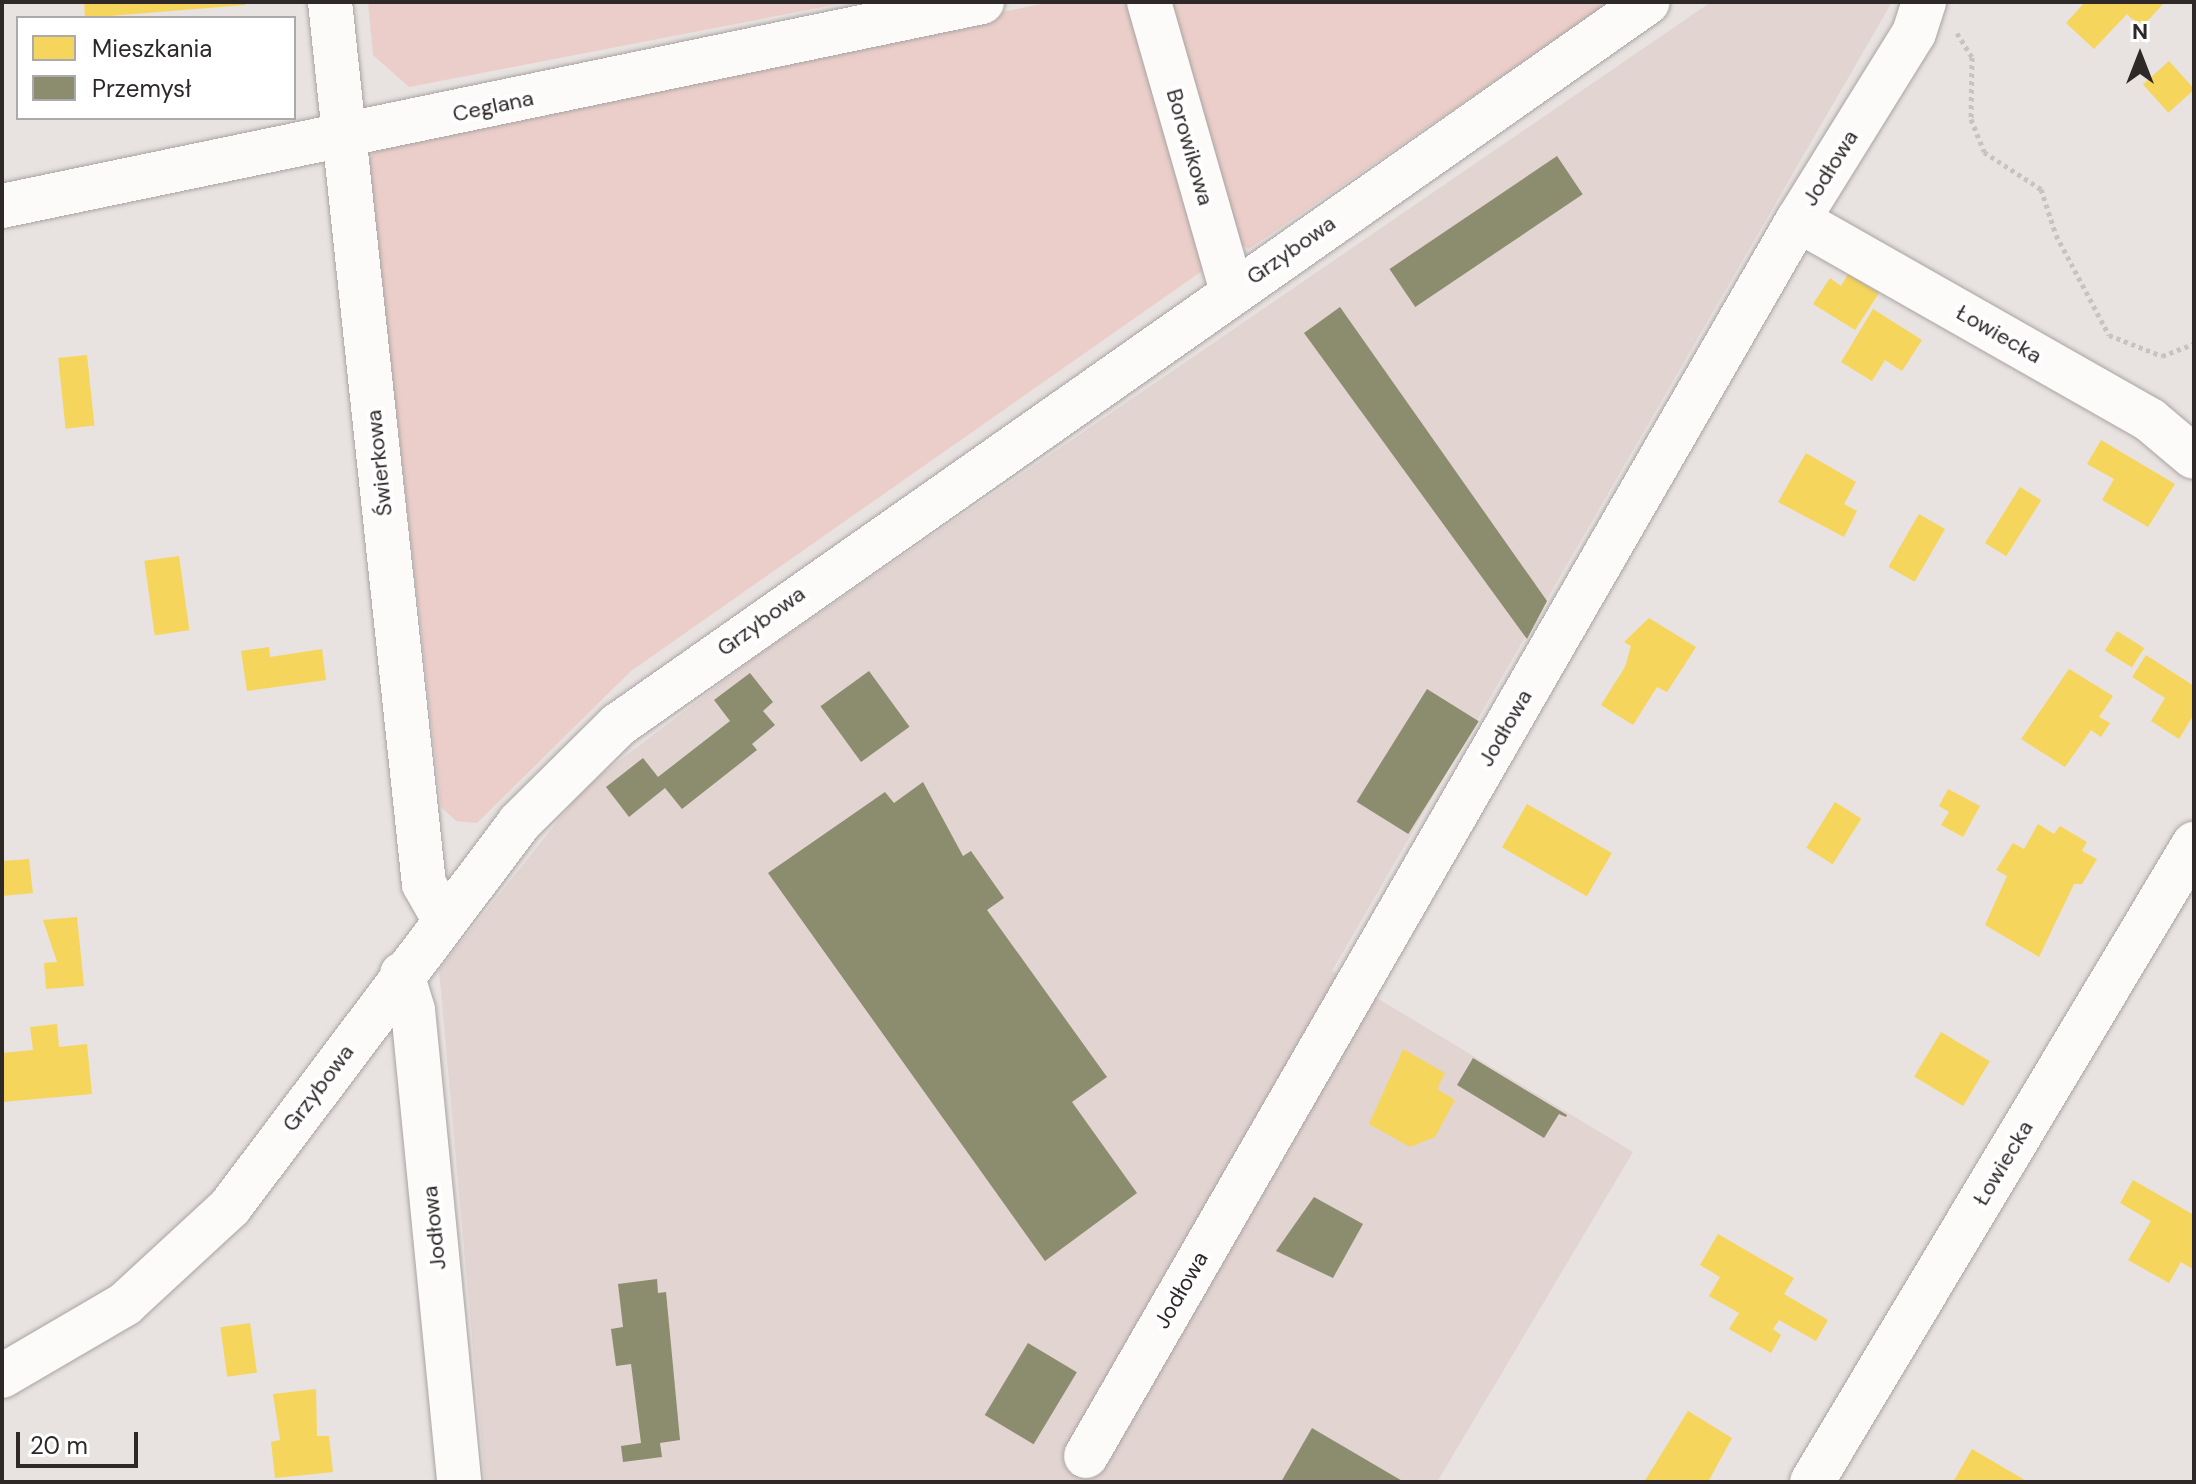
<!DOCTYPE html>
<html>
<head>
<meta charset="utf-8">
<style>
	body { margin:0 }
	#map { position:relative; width:2196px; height:1484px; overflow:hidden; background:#e8e2e0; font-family:"DM Sans",sans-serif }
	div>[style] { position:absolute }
	.built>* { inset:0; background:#e2d4d1 }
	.green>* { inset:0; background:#ebcec9 }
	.homes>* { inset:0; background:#f6d55c; transform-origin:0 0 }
	.industry>* { inset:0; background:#8c8c6e; transform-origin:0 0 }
	.path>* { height:5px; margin-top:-2.5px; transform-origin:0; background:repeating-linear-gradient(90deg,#c6c4c3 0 4px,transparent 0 8px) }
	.roads { filter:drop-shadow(0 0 2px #a9a4a3) drop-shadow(0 0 2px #a9a4a3) }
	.minor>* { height:44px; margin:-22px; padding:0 22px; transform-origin:22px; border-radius:22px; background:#fcfbfa }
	span { translate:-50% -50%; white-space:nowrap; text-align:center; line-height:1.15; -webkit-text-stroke:8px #fff; paint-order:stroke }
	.street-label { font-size:22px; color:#2e2928 }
	.frame { position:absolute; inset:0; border:4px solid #2e2928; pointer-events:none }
	.legend { position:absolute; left:16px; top:16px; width:280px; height:104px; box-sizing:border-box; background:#fff; border:2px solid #aba9a9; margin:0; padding:10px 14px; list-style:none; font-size:24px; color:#2e2928 }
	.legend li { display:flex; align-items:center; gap:16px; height:40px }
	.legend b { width:40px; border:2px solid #aba9a9 }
	.north { position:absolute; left:2100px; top:16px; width:80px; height:80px; -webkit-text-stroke:6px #fff; paint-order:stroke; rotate:0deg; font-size:22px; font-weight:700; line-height:32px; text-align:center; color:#2e2928 }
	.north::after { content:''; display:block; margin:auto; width:28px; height:36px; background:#2e2928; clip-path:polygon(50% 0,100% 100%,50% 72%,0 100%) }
	.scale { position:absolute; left:16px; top:1432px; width:122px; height:36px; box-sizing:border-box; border:4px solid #2e2928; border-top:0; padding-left:10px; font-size:24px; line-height:28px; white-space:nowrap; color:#2e2928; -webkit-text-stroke:6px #fff; paint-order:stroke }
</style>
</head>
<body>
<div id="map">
	<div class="built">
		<div style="clip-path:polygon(1711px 2px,1892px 2px,1332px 971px,1633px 1152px,1437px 1482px,485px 1482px,439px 970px,585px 787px,758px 655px)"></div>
	</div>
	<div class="green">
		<div style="clip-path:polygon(368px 2px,849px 2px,409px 87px,373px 55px)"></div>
		<div style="clip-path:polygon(1050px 2px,1122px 2px,1137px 9px,1205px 255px,1202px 271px,631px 671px,477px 823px,456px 821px,441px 807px,368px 162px,379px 144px)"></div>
		<div style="clip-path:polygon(1164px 2px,1610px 2px,1249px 249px,1229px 237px)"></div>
	</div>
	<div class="homes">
		<div style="clip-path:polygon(84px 2px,245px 2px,245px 5px,85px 18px)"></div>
		<div style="clip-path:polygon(2085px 2px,2161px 2px,2163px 4px,2141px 28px,2127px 14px,2094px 49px,2066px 23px)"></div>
		<div style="left:2169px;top:61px;width:38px;height:35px;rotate:48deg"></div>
		<div style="clip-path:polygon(1848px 274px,1879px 293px,1855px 330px,1813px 304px,1830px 278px,1841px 286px)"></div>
		<div style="clip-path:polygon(1873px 309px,1922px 340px,1902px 371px,1885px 360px,1872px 381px,1841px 362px)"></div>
		<div style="left:87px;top:355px;width:71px;height:29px;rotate:84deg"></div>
		<div style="clip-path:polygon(2101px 440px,2175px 484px,2148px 527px,2102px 500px,2114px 479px,2087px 464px)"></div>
		<div style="clip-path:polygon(1806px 453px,1856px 482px,1844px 504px,1857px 511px,1844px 537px,1778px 502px)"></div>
		<div style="left:2020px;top:487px;width:25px;height:66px;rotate:32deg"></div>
		<div style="left:1919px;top:514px;width:30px;height:61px;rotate:30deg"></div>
		<div style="left:179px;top:556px;width:75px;height:35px;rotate:82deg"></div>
		<div style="clip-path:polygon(1649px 618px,1696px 647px,1667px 692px,1657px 687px,1633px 725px,1601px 705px,1625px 667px,1631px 646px,1624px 642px)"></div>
		<div style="left:2117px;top:631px;width:32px;height:23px;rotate:32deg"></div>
		<div style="clip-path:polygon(269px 647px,270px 657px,322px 649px,326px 680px,247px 691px,241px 651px)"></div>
		<div style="clip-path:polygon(2146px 655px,2194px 686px,2194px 714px,2179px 739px,2151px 721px,2165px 698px,2132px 677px)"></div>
		<div style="clip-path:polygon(2069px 669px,2113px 696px,2099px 717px,2110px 723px,2101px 737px,2091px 730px,2065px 767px,2021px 739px)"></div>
		<div style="clip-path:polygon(1948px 789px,1980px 806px,1963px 837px,1941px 825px,1949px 812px,1939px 806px)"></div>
		<div style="left:1835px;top:802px;width:31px;height:54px;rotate:32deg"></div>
		<div style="left:1527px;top:804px;width:98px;height:50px;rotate:30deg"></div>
		<div style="clip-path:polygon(2038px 824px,2054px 834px,2060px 826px,2087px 842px,2082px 851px,2097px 859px,2082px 884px,2074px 884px,2039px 957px,1985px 925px,2007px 876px,1996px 870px,2013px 843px,2024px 849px)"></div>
		<div style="clip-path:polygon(29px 859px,33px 893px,2px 896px,2px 861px)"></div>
		<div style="clip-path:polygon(77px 917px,84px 986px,46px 989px,44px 963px,57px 962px,43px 920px)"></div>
		<div style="clip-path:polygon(57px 1024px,59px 1047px,87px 1044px,92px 1094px,2px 1102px,2px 1053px,33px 1050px,30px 1027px)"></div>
		<div style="left:1941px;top:1032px;width:57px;height:52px;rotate:31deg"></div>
		<div style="clip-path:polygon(1403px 1049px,1445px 1073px,1437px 1089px,1455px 1100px,1435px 1137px,1410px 1147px,1369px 1124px)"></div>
		<div style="clip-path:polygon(2133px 1180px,2194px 1215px,2194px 1270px,2181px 1262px,2169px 1283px,2128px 1260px,2151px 1221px,2120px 1203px)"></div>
		<div style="clip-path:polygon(1718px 1234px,1794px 1278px,1784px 1294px,1828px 1320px,1816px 1341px,1779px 1320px,1773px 1329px,1781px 1335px,1771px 1353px,1729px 1329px,1739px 1313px,1709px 1296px,1720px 1277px,1700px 1265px)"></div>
		<div style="left:250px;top:1323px;width:50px;height:30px;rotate:82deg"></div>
		<div style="clip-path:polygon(316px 1389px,317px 1436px,329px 1436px,333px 1472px,275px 1478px,271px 1442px,280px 1440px,273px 1394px)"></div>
		<div style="clip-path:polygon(1688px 1411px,1732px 1438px,1708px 1482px,1644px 1482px)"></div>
		<div style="clip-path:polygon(1972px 1449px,2028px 1482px,1953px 1482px)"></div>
	</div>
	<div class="industry">
		<div style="left:1557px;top:156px;width:46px;height:202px;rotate:56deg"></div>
		<div style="clip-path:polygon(1340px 307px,1547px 601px,1527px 639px,1304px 333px)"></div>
		<div style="left:869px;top:671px;width:69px;height:60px;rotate:54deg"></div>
		<div style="clip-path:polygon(750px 673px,773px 702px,763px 711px,775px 725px,752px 744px,757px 750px,682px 809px,665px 788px,629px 817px,606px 787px,643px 758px,658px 777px,730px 721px,714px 700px)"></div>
		<div style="left:1427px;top:689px;width:61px;height:133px;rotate:32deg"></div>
		<div style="clip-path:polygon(923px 782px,963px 856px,971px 851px,1004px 898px,987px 910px,1107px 1077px,1072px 1102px,1137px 1193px,1045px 1261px,768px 873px,885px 792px,894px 803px)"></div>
		<div style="clip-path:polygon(1473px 1058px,1567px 1115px,1566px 1117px,1559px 1114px,1544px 1138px,1457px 1085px)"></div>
		<div style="clip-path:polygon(1314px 1197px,1363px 1224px,1333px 1278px,1276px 1251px)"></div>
		<div style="clip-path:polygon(657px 1279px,658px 1293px,666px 1292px,680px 1440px,660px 1443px,662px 1457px,623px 1462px,621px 1446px,641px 1443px,631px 1364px,616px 1366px,611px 1329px,623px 1327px,618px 1284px)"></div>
		<div style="left:1028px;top:1343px;width:57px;height:84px;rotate:31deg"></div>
		<div style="clip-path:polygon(1312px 1428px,1404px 1482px,1281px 1482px)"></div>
	</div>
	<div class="path">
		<div style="left:1957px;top:33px;width:28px;rotate:58deg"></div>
		<div style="left:1972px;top:57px;width:62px;rotate:90.9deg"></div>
		<div style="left:1971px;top:119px;width:35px;rotate:68deg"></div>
		<div style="left:1984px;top:152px;width:68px;rotate:33deg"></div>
		<div style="left:2041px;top:189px;width:48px;rotate:71.9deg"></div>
		<div style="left:2056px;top:235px;width:113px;rotate:62.1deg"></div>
		<div style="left:2109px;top:335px;width:57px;rotate:21.6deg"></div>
		<div style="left:2162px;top:356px;width:34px;rotate:-21deg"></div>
	</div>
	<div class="roads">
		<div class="minor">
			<div style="left:330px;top:2px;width:887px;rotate:83.92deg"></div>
			<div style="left:424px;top:884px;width:40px;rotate:60.3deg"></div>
			<div style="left:1149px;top:2px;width:301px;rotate:74deg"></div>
			<div style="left:2px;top:206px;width:1001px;rotate:-11.76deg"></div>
			<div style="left:1798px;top:220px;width:405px;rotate:29.6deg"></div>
			<div style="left:2150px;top:420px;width:57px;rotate:40.1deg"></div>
			<div style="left:402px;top:974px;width:38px;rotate:73deg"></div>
			<div style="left:413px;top:1010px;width:474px;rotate:84.4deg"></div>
			<div style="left:2px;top:1376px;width:143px;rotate:-30.3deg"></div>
			<div style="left:125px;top:1304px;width:143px;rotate:-42.7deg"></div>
			<div style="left:230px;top:1207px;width:481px;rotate:-53deg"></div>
			<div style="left:519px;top:823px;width:139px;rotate:-44.7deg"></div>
			<div style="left:618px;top:725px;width:1258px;rotate:-35.07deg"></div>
			<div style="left:1086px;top:1456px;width:1426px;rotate:-60.06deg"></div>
			<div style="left:1798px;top:220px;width:220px;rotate:-58.2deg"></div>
			<div style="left:1914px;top:33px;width:33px;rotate:-72deg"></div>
			<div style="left:1812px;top:1482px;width:744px;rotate:-59.09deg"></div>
		</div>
	</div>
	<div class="street-label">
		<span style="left:493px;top:106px;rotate:-12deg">Ceglana</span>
		<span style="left:1190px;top:147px;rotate:74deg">Borowikowa</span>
		<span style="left:1830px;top:168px;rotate:-58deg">Jodłowa</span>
		<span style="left:1291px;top:250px;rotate:-35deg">Grzybowa</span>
		<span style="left:1999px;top:334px;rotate:30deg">Łowiecka</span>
		<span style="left:379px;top:463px;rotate:-96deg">Świerkowa</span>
		<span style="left:761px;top:621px;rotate:-36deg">Grzybowa</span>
		<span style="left:1505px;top:728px;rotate:-60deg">Jodłowa</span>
		<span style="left:318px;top:1088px;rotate:-53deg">Grzybowa</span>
		<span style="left:2003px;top:1163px;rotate:-59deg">Łowiecka</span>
		<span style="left:434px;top:1228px;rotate:-96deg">Jodłowa</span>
		<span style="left:1181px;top:1290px;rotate:-60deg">Jodłowa</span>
	</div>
	<div class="frame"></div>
	<ul class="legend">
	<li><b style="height:22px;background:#f6d55c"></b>Mieszkania</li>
	<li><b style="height:22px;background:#8c8c6e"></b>Przemysł</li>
	</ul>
	<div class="north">N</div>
	<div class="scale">20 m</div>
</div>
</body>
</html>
